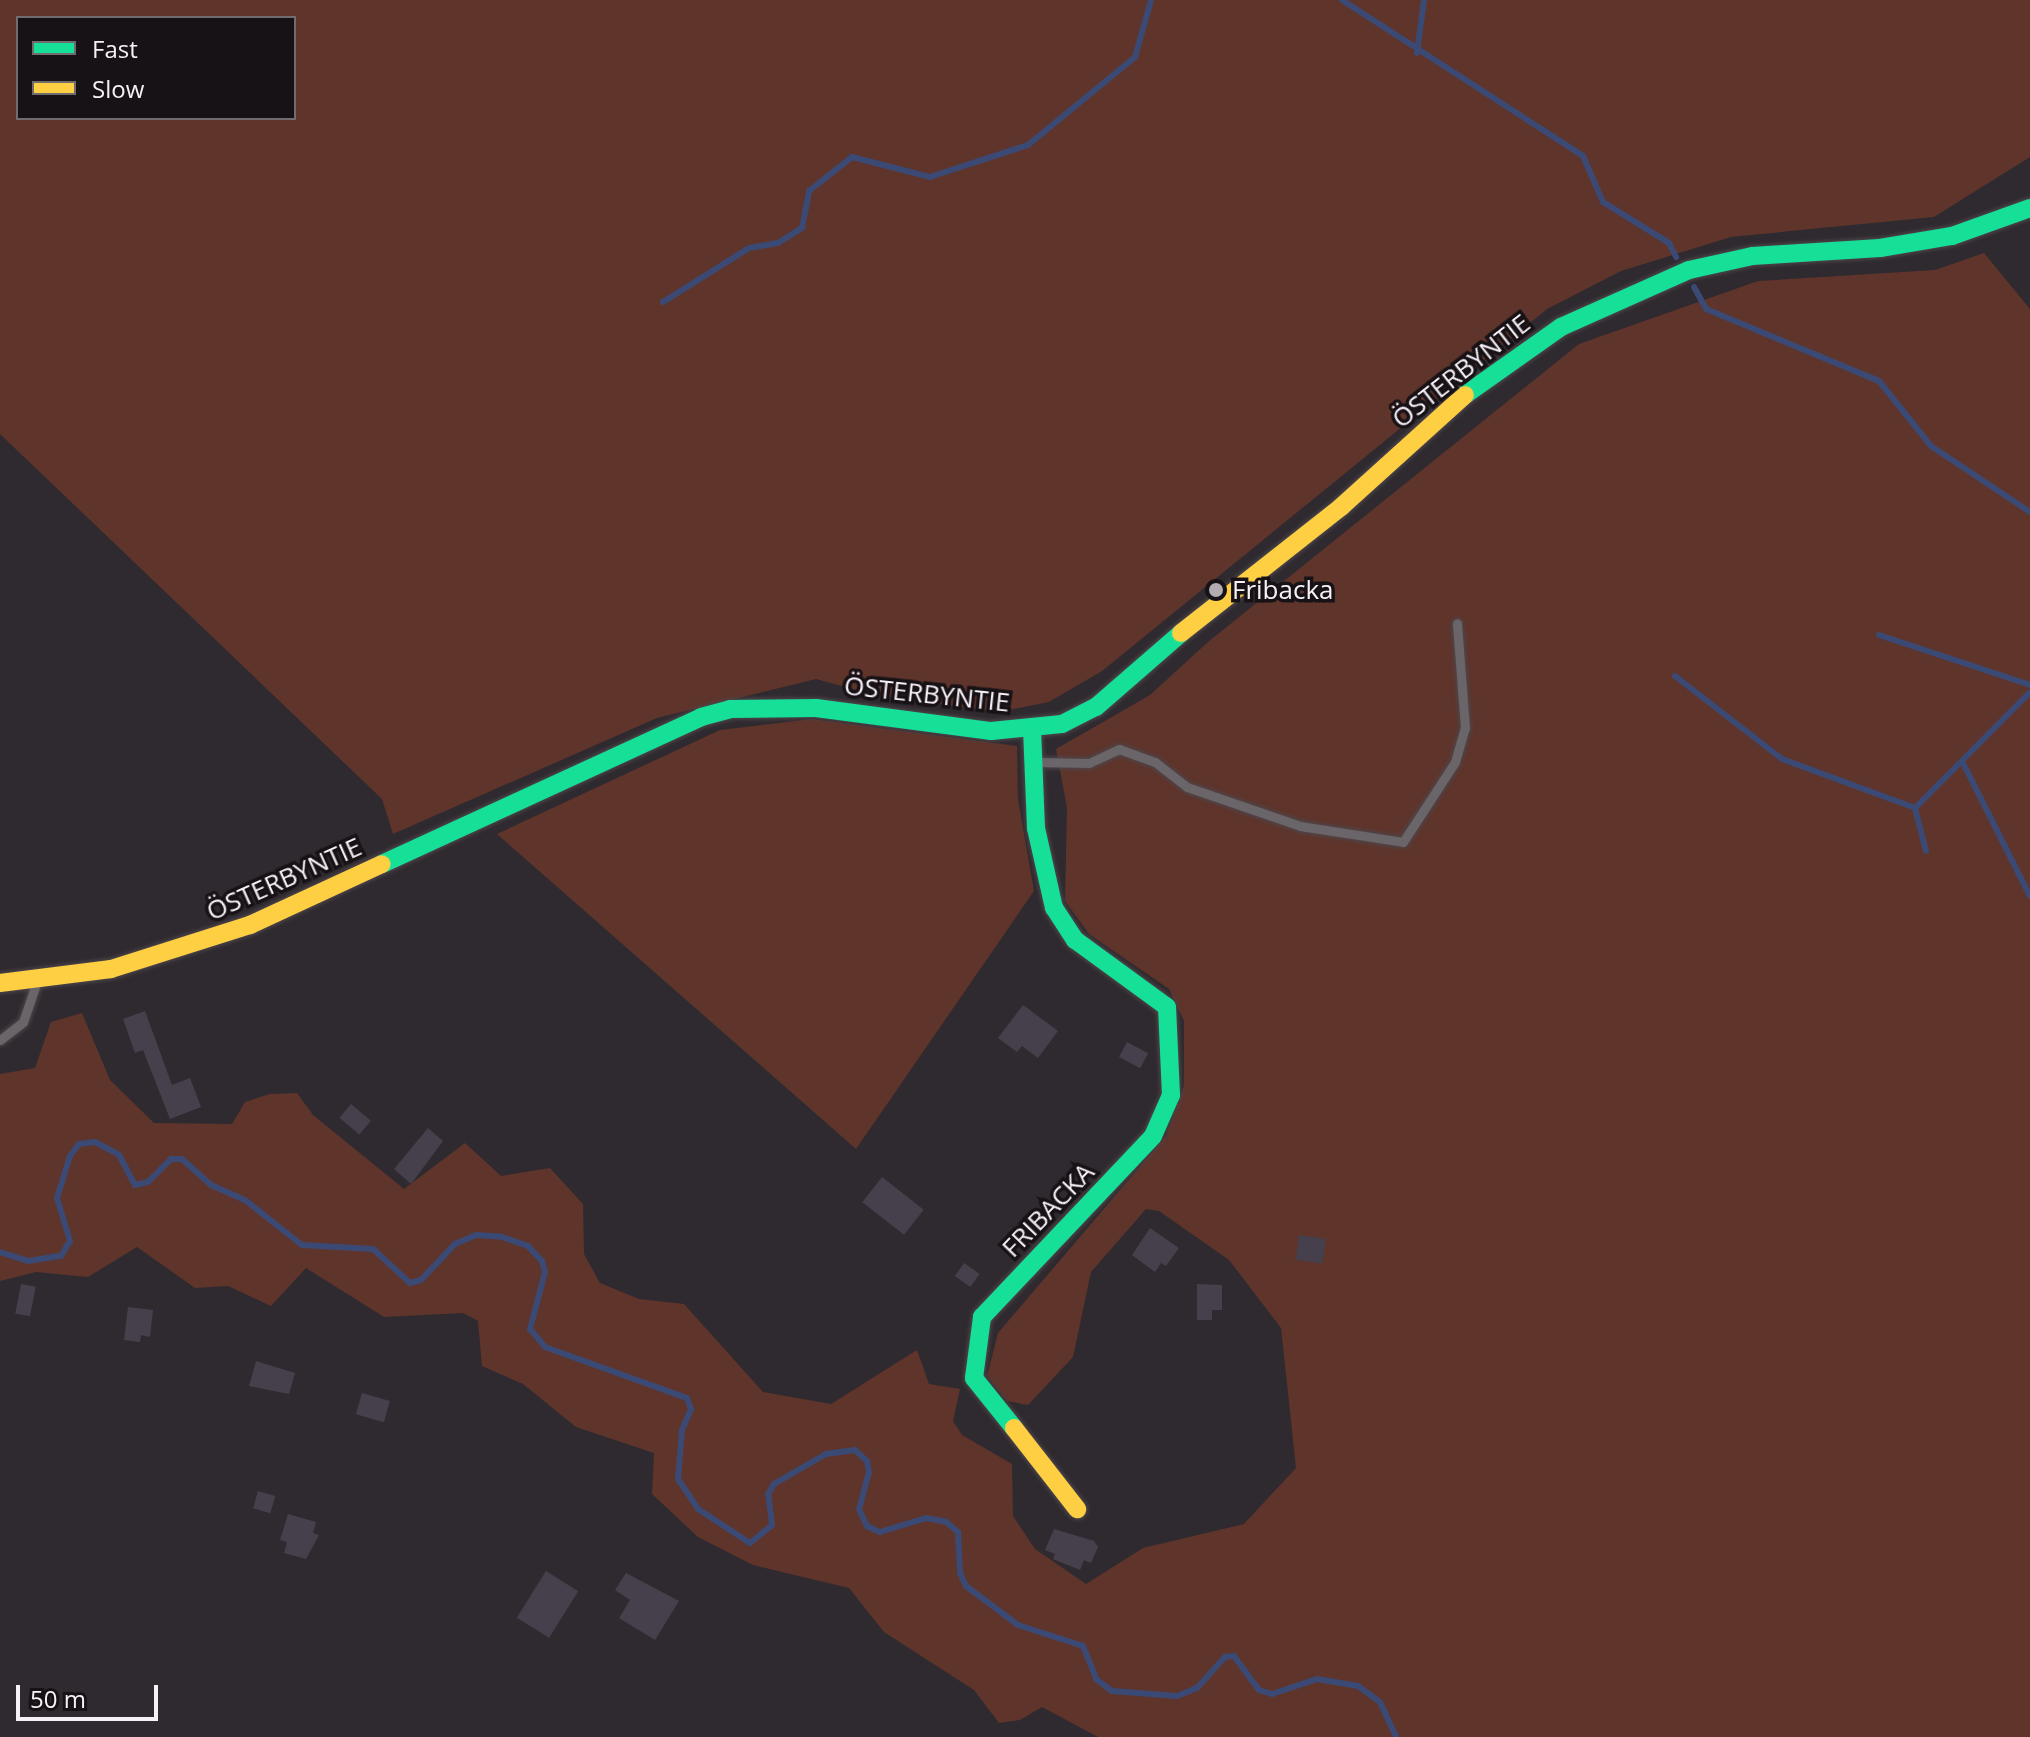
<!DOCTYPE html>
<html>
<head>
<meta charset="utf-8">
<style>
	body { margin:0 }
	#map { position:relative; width:2030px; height:1737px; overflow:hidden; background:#2f2a2f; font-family:"Open Sans",sans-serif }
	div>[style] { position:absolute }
	.green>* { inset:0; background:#5f342b }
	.stream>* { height:6px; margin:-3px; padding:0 3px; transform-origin:3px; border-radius:3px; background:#3b4a75 }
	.building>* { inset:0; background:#46404c; transform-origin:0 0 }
	.roads { filter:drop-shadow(0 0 2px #4d474c) drop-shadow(0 0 2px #4d474c) }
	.lane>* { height:9px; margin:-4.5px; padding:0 4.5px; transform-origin:4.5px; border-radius:4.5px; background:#6a6569 }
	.fast>* { height:18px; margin:-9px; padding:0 9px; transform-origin:9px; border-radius:9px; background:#16e098 }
	.slow>* { height:18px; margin:-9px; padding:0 9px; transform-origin:9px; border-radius:9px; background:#ffcf43 }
	.dots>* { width:22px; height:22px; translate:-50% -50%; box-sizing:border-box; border:4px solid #171216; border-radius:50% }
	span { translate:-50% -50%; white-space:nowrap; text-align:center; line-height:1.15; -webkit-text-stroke:7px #171216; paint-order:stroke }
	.street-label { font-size:26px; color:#f8f0f7 }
	.poi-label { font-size:26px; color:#f8f0f7 }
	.left { translate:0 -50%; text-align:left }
	.legend { position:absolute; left:16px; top:16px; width:280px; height:104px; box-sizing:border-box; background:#171216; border:2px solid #716b70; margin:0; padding:10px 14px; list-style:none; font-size:24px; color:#f8f0f7 }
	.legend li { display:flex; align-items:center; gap:16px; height:40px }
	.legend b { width:40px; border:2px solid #716b70 }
	.scale { position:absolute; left:16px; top:1685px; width:142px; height:36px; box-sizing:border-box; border:4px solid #f8f0f7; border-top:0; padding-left:10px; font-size:24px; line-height:28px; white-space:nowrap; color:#f8f0f7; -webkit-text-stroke:6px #171216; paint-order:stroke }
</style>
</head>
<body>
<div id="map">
	<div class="green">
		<div style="clip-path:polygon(evenodd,0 0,2030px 0,2030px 157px,1934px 217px,1731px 237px,1621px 271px,1547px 309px,1102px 671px,1049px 702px,998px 712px,875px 695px,816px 679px,657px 718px,393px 834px,382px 799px,0 434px,0 0,18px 18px,294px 18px,294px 118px,18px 118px,18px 18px)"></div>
		<div style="clip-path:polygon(1984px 253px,2030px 309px,2030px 1737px,1098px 1737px,1042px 1707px,1020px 1720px,999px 1723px,974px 1690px,884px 1632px,849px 1588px,753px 1565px,698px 1537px,652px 1494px,654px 1453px,576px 1427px,523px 1384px,482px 1366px,478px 1321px,463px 1313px,384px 1317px,306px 1268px,271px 1306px,228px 1286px,195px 1288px,137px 1247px,88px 1277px,36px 1272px,0 1281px,0 1074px,35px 1068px,51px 1022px,82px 1013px,110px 1080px,154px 1123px,232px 1124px,245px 1102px,270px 1094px,297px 1093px,313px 1115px,404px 1189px,465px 1143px,501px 1176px,550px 1168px,583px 1204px,584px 1254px,600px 1283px,639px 1299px,684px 1304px,763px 1392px,831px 1404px,917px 1350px,929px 1384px,960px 1389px,953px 1421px,962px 1435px,1012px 1464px,1013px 1516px,1035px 1549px,1086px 1584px,1143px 1548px,1244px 1524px,1296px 1468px,1281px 1328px,1229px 1260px,1159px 1211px,1146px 1209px,1091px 1272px,1073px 1357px,1028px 1405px,1007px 1401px,987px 1376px,998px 1333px,1166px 1136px,1184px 1086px,1184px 1021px,1169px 989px,1089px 934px,1065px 901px,1067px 808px,1056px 749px,1150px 695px,1208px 642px,1579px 344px,1758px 281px,1935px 270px)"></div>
		<div style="clip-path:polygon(811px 719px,1017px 746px,1018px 799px,1034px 891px,856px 1149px,497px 834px,720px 730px)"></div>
	</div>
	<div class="stream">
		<div style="left:1342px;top:0;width:287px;rotate:32.9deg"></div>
		<div style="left:1583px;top:156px;width:50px;rotate:66.5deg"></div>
		<div style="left:1603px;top:202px;width:78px;rotate:31.8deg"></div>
		<div style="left:1669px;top:243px;width:16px;rotate:63deg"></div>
		<div style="left:1417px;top:53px;width:53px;rotate:-82.5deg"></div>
		<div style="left:1694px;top:287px;width:25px;rotate:61deg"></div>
		<div style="left:1706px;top:309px;width:187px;rotate:22.6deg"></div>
		<div style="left:1879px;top:381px;width:83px;rotate:51.3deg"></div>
		<div style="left:1931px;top:446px;width:119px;rotate:33.7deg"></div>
		<div style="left:663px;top:302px;width:102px;rotate:-32.1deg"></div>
		<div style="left:749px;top:248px;width:29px;rotate:-10deg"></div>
		<div style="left:778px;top:243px;width:28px;rotate:-32deg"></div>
		<div style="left:802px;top:228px;width:38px;rotate:-79deg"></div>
		<div style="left:809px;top:191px;width:55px;rotate:-38.3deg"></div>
		<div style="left:852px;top:157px;width:81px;rotate:14.4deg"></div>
		<div style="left:930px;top:177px;width:103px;rotate:-18.1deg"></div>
		<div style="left:1028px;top:145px;width:139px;rotate:-39.4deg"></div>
		<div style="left:1135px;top:57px;width:59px;rotate:-74.3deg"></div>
		<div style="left:1879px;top:635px;width:159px;rotate:18.3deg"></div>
		<div style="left:1675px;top:676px;width:135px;rotate:37.8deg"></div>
		<div style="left:1782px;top:759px;width:142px;rotate:20.2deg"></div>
		<div style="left:1915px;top:808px;width:163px;rotate:-45.2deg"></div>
		<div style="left:1962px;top:761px;width:151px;rotate:63.3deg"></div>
		<div style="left:1915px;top:808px;width:44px;rotate:75.7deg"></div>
		<div style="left:0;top:1252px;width:29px;rotate:18deg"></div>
		<div style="left:28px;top:1261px;width:33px;rotate:-9deg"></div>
		<div style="left:61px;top:1256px;width:17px;rotate:-59deg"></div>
		<div style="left:70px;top:1241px;width:45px;rotate:-106.8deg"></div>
		<div style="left:57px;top:1198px;width:44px;rotate:-72.8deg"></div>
		<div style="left:70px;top:1156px;width:15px;rotate:-53deg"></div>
		<div style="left:79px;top:1144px;width:16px;rotate:-7deg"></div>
		<div style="left:95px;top:1142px;width:27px;rotate:28deg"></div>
		<div style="left:119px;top:1155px;width:34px;rotate:62deg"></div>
		<div style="left:135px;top:1185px;width:13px;rotate:-13deg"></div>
		<div style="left:148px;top:1182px;width:33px;rotate:-45deg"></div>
		<div style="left:171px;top:1159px;width:11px"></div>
		<div style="left:182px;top:1159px;width:39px;rotate:42deg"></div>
		<div style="left:211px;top:1185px;width:37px;rotate:24deg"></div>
		<div style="left:245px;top:1200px;width:73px;rotate:38.3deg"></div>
		<div style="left:302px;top:1245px;width:71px;rotate:3.2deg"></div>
		<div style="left:373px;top:1249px;width:50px;rotate:42.6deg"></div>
		<div style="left:410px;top:1283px;width:11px;rotate:-15deg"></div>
		<div style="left:421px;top:1280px;width:50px;rotate:-46.6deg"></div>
		<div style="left:455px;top:1244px;width:23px;rotate:-23deg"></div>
		<div style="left:476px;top:1235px;width:26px;rotate:4deg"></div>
		<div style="left:502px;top:1237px;width:28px;rotate:19deg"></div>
		<div style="left:528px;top:1246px;width:21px;rotate:47deg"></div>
		<div style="left:542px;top:1261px;width:11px;rotate:75deg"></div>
		<div style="left:545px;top:1272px;width:59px;rotate:104.7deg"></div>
		<div style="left:530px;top:1329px;width:23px;rotate:50deg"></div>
		<div style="left:545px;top:1347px;width:151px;rotate:19.8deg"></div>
		<div style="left:687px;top:1398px;width:12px;rotate:70deg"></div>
		<div style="left:691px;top:1409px;width:23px;rotate:113deg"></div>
		<div style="left:682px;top:1430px;width:49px;rotate:94.7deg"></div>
		<div style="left:678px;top:1479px;width:36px;rotate:56deg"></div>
		<div style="left:698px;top:1509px;width:62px;rotate:33.2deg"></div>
		<div style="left:750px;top:1543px;width:28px;rotate:-39deg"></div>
		<div style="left:772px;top:1525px;width:31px;rotate:-97deg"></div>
		<div style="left:768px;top:1494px;width:12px;rotate:-59deg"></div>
		<div style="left:774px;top:1484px;width:60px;rotate:-30deg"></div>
		<div style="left:826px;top:1454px;width:29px;rotate:-8deg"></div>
		<div style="left:855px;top:1450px;width:16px;rotate:43deg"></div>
		<div style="left:867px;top:1461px;width:11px;rotate:80deg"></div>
		<div style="left:869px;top:1472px;width:38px;rotate:105deg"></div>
		<div style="left:859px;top:1509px;width:19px;rotate:65deg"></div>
		<div style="left:867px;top:1526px;width:14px;rotate:25deg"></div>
		<div style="left:880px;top:1532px;width:48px;rotate:-16.9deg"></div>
		<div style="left:926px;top:1518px;width:20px;rotate:11deg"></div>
		<div style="left:946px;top:1522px;width:16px;rotate:40deg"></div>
		<div style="left:958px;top:1532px;width:41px;rotate:87.2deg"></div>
		<div style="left:960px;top:1573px;width:14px;rotate:65deg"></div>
		<div style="left:966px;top:1586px;width:65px;rotate:36.9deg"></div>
		<div style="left:1018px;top:1625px;width:68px;rotate:17.9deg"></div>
		<div style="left:1083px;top:1646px;width:35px;rotate:68deg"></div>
		<div style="left:1096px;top:1679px;width:20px;rotate:37deg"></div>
		<div style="left:1112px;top:1691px;width:65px;rotate:4.4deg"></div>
		<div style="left:1177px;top:1696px;width:22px;rotate:-22deg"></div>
		<div style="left:1197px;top:1688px;width:42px;rotate:-47.9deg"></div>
		<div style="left:1225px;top:1657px;width:9px;rotate:-6deg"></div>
		<div style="left:1234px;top:1656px;width:42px;rotate:53.7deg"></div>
		<div style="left:1259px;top:1690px;width:14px;rotate:17deg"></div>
		<div style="left:1272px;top:1694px;width:47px;rotate:-18.4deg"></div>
		<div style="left:1317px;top:1679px;width:42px;rotate:9.7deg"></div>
		<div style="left:1358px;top:1686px;width:27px;rotate:36deg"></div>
		<div style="left:1380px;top:1702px;width:38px;rotate:65deg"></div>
	</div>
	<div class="building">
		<div style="clip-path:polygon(1023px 1005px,1058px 1031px,1038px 1058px,1022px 1046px,1017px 1052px,998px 1038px)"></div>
		<div style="clip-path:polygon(145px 1011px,172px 1085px,190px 1078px,201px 1107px,170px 1119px,143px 1050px,135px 1053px,123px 1019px)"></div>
		<div style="left:1127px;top:1042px;width:24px;height:17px;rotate:28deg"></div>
		<div style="left:351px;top:1104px;width:26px;height:18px;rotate:40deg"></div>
		<div style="clip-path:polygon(428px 1128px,443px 1141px,411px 1184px,394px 1169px)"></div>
		<div style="left:882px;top:1177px;width:53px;height:32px;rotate:38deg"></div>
		<div style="clip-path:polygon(1150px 1228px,1179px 1248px,1166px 1266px,1161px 1263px,1155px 1272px,1132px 1255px)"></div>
		<div style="left:1299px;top:1235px;width:27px;height:25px;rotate:8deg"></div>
		<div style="left:964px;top:1263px;width:19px;height:16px;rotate:35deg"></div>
		<div style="left:21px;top:1284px;width:15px;height:30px;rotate:11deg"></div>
		<div style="clip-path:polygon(1197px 1284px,1222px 1285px,1222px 1310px,1212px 1310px,1212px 1320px,1197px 1320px)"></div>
		<div style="clip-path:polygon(128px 1307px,153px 1310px,150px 1337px,141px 1335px,140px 1342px,124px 1340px)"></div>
		<div style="clip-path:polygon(256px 1361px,295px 1373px,289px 1394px,249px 1386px)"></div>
		<div style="left:362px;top:1393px;width:29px;height:22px;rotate:16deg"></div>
		<div style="left:258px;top:1491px;width:18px;height:18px;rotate:16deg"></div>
		<div style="clip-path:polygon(288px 1514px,316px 1522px,313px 1533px,319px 1535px,306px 1559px,284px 1553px,287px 1542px,280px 1540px)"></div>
		<div style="clip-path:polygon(1054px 1529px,1094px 1541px,1098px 1547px,1091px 1563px,1084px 1560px,1080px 1570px,1053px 1559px,1055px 1554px,1045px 1550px)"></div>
		<div style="left:546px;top:1571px;width:38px;height:55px;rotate:32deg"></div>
		<div style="clip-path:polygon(626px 1573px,679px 1601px,655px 1640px,619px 1618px,630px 1600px,615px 1590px)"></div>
	</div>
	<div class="roads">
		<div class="lane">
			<div style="left:1036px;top:762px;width:53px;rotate:1.1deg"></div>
			<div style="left:1089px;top:763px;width:33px;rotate:-25deg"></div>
			<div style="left:1119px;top:749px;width:38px;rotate:20deg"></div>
			<div style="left:1155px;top:762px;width:41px;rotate:38deg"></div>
			<div style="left:1187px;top:787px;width:120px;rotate:19deg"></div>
			<div style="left:1300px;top:826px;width:104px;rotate:8.8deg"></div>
			<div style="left:1403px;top:842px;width:95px;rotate:-57deg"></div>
			<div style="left:1455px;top:762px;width:35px;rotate:-74deg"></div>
			<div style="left:1465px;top:728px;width:105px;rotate:-94.4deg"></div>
			<div style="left:0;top:1040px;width:29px;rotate:-38deg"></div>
			<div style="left:23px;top:1022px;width:43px;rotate:-71.1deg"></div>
		</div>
		<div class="fast">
			<div style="left:1465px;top:395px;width:118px;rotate:-35.3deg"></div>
			<div style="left:1561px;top:327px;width:140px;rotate:-24deg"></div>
			<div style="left:1689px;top:270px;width:65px;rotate:-12.5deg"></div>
			<div style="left:1752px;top:256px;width:128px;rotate:-3.6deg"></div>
			<div style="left:1880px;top:248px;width:73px;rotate:-9.5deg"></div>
			<div style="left:1952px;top:236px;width:83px;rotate:-19.7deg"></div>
			<div style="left:382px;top:864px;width:351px;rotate:-24.7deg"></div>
			<div style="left:701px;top:717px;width:30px;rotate:-15deg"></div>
			<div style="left:730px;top:709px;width:86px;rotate:-0.7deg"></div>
			<div style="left:816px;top:708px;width:177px;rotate:7.5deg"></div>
			<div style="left:991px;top:731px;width:71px;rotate:-5.6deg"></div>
			<div style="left:1062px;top:724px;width:38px;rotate:-27deg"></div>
			<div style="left:1096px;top:707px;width:113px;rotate:-41deg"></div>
			<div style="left:1014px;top:1428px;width:64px;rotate:-128.7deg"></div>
			<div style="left:974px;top:1378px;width:62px;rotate:-82.5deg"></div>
			<div style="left:982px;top:1317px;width:249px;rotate:-46.6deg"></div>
			<div style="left:1153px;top:1136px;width:45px;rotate:-66.3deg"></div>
			<div style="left:1171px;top:1095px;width:88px;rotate:-92.6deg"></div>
			<div style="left:1167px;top:1007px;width:114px;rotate:-143.9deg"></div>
			<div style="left:1075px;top:940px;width:38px;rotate:-123deg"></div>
			<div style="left:1054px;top:908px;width:82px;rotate:-102.7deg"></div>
			<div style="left:1036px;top:828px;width:98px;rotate:-92.3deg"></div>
		</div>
		<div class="slow">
			<div style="left:1181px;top:633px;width:204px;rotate:-38.2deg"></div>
			<div style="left:1341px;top:507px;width:167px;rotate:-42.1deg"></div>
			<div style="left:0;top:983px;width:112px;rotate:-7.2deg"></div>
			<div style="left:111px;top:969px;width:146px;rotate:-17.6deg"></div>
			<div style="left:250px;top:925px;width:145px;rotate:-24.8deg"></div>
			<div style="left:1014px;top:1428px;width:103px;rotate:52.1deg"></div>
		</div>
	</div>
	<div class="dots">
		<div style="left:1216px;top:590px;background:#b2abb1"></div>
	</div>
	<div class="street-label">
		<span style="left:1461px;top:371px;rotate:-38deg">ÖSTERBYNTIE</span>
		<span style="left:927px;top:694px;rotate:6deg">ÖSTERBYNTIE</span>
		<span style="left:284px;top:879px;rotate:-24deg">ÖSTERBYNTIE</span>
		<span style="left:1048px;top:1210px;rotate:-46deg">FRIBACKA</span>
	</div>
	<div class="poi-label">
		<span class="left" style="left:1232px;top:590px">Fribacka</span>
	</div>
	<ul class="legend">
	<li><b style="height:10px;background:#16e098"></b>Fast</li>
	<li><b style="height:10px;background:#ffcf43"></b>Slow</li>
	</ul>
	<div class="scale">50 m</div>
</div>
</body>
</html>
